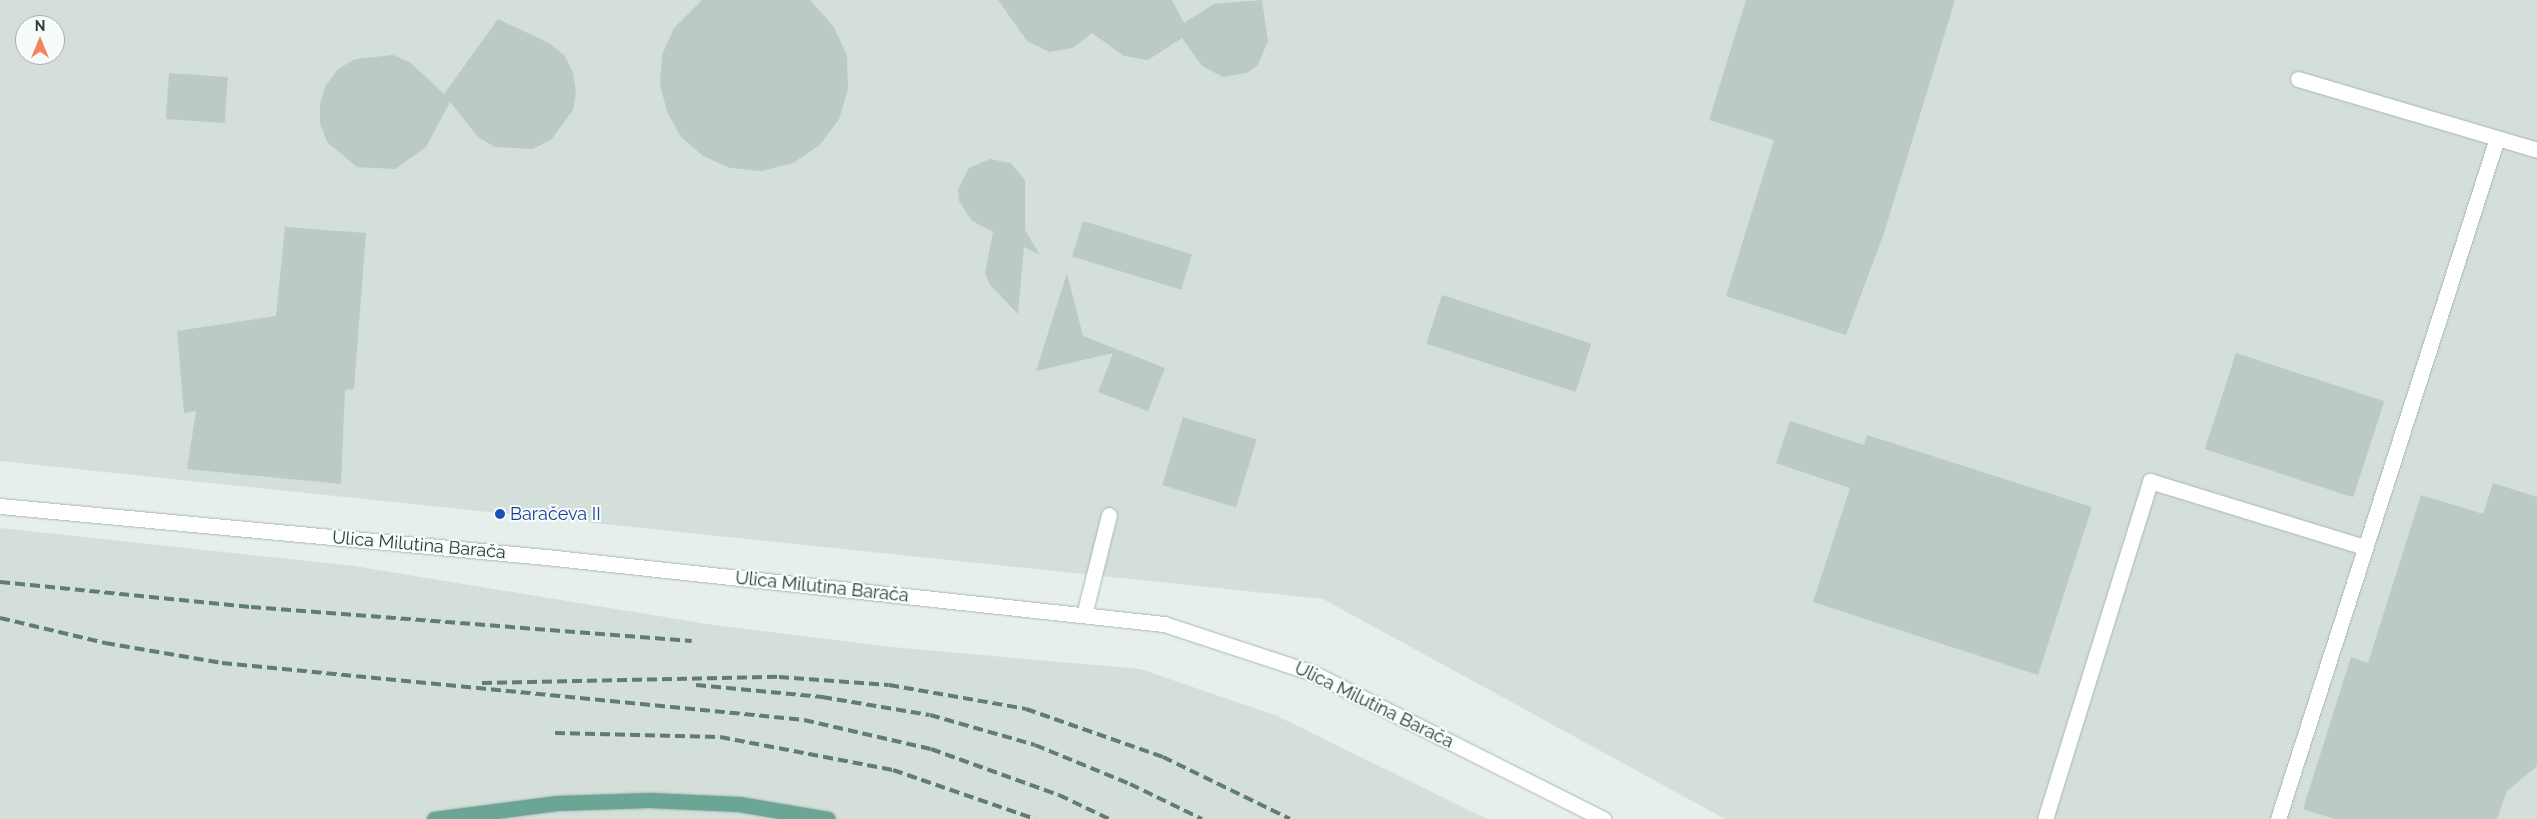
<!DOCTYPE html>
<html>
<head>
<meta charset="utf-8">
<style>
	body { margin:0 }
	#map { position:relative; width:2537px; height:819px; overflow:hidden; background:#e6efeb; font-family:Raleway,sans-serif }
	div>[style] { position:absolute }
	.built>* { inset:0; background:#d4dfda }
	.building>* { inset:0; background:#bbcac4; transform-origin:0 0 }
	.roads { filter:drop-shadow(0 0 1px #a8b8b2) drop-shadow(0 0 1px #a8b8b2) }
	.lane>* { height:15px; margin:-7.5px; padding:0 7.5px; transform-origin:7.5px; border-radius:7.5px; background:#fff }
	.street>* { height:15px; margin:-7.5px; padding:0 7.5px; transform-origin:7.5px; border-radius:7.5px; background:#fff }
	.primary>* { height:15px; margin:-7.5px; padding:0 7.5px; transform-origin:7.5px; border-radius:7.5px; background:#6aa596 }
	.rail>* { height:4px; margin-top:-2px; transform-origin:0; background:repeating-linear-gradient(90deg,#5f7d75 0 10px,transparent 0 15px) }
	.dots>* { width:14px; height:14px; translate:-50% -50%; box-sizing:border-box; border:2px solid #f7fbf9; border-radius:50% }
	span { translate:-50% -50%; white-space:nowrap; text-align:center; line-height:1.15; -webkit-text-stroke:4px #f7fbf9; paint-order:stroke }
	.transit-label { font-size:18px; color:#164399 }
	.left { translate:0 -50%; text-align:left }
	.street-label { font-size:18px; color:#24423a }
	.north { position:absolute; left:15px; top:15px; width:50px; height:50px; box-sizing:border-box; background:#f7fbf9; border:1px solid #a3b1ad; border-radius:50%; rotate:0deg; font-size:14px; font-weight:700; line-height:20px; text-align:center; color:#24423a }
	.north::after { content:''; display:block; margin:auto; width:18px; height:22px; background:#f4845f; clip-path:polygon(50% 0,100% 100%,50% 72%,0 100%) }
</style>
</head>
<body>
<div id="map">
	<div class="built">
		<div style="clip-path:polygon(evenodd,0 0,2537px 0,2537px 819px,1725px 819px,1323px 599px,0 461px,0 0,25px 25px,55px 25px,55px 55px,25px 55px,25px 25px)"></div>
		<div style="clip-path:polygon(0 528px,354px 566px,713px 625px,892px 647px,1140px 669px,1275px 715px,1487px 819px,0 819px)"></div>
	</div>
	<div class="building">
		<div style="clip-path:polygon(702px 0,810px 0,834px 27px,847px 56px,848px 89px,839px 119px,820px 145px,793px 163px,762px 171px,730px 168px,703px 156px,681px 137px,667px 112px,660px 84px,662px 55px,674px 28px)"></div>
		<div style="clip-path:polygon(998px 0,1172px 0,1184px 23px,1214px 4px,1262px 0,1268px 41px,1258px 65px,1247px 73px,1223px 77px,1202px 66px,1182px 38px,1148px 60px,1124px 56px,1092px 33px,1073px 48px,1049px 52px,1027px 41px)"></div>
		<div style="clip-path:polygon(1746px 0,1955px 0,1884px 233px,1846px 335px,1726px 296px,1774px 140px,1709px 120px)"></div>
		<div style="clip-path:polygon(498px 19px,549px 43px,564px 55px,573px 72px,576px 91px,573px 110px,551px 140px,533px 149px,495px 147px,478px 137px,450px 102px,426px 147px,395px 169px,357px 167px,327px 142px,320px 123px,320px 104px,326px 85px,338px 69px,355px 59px,393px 55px,411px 63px,444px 94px)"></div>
		<div style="left:169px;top:73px;width:59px;height:46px;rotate:4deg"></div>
		<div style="clip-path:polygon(990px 159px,1011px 163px,1025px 180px,1025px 230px,1040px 255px,1024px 247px,1018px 314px,990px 285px,985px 273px,993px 232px,972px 221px,959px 201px,958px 189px,969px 168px)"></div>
		<div style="left:1083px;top:221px;width:114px;height:37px;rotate:17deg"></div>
		<div style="clip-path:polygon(285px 227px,366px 233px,354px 389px,345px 390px,341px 484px,187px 469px,196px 411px,184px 413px,177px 331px,276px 316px)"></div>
		<div style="clip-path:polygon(1067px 273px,1083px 336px,1165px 368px,1148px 411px,1098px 392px,1113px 353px,1036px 371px)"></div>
		<div style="left:1442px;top:295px;width:157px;height:51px;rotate:18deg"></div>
		<div style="left:2236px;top:353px;width:156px;height:101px;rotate:18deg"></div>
		<div style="left:1183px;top:417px;width:77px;height:71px;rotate:17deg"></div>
		<div style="clip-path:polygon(1790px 421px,1864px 445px,1867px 435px,2092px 507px,2038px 675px,1813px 602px,1850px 488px,1776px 463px)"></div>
		<div style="clip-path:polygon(2493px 483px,2537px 497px,2537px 766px,2507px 791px,2497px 819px,2335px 819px,2303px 809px,2351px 657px,2368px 663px,2421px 495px,2483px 514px)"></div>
	</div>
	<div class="roads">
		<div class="lane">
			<div style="left:2298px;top:79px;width:249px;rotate:16.5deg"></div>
			<div style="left:1084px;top:615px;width:103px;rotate:-76deg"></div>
			<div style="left:2045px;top:819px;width:354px;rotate:-72.7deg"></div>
			<div style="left:2150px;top:481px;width:224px;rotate:17.1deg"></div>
			<div style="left:2278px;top:819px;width:715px;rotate:-72.17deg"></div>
		</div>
		<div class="street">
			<div style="left:0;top:506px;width:548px;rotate:5.34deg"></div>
			<div style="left:546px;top:557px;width:622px;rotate:6.19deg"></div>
			<div style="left:1164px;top:624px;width:157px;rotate:18.2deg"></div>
			<div style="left:1313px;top:673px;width:325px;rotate:26.7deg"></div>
		</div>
		<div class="primary">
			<div style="left:434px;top:819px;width:124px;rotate:-7.4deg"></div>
			<div style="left:557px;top:803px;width:92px;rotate:-1.9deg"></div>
			<div style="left:649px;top:800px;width:90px;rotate:2.5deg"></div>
			<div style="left:739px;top:804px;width:90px;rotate:9.6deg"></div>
		</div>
	</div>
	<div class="rail">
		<div style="left:0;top:582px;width:252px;rotate:5.7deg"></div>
		<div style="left:251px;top:607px;width:442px;rotate:4.4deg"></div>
		<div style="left:0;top:618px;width:108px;rotate:13.4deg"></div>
		<div style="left:105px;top:643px;width:119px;rotate:9.7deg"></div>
		<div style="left:222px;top:663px;width:585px;rotate:5.59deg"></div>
		<div style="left:804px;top:720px;width:130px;rotate:12.9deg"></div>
		<div style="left:931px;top:749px;width:136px;rotate:19.8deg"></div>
		<div style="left:1059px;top:795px;width:55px;rotate:25.6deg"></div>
		<div style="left:482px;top:683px;width:297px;rotate:-1.2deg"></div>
		<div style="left:779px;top:677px;width:110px;rotate:4.2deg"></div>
		<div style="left:889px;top:685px;width:139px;rotate:9.9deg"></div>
		<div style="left:1026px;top:709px;width:145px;rotate:19.3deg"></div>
		<div style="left:1163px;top:757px;width:141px;rotate:26deg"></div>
		<div style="left:696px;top:685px;width:127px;rotate:5.4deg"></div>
		<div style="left:822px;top:697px;width:109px;rotate:9.5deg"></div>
		<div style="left:930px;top:715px;width:109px;rotate:15.9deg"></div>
		<div style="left:1035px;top:745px;width:103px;rotate:22.3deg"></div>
		<div style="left:1130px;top:784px;width:80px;rotate:25.9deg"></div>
		<div style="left:555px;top:733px;width:165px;rotate:1.4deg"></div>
		<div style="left:720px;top:737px;width:176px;rotate:10.8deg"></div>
		<div style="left:893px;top:770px;width:150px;rotate:19deg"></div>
	</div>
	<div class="dots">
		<div style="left:500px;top:514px;background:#1a4fb4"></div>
	</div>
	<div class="transit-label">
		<span class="left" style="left:510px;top:514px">Baračeva II</span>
	</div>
	<div class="street-label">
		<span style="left:419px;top:545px;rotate:5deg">Ulica Milutina Barača</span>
		<span style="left:822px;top:587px;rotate:6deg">Ulica Milutina Barača</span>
		<span style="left:1374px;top:705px;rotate:26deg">Ulica Milutina Barača</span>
	</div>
	<div class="north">N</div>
</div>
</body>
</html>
